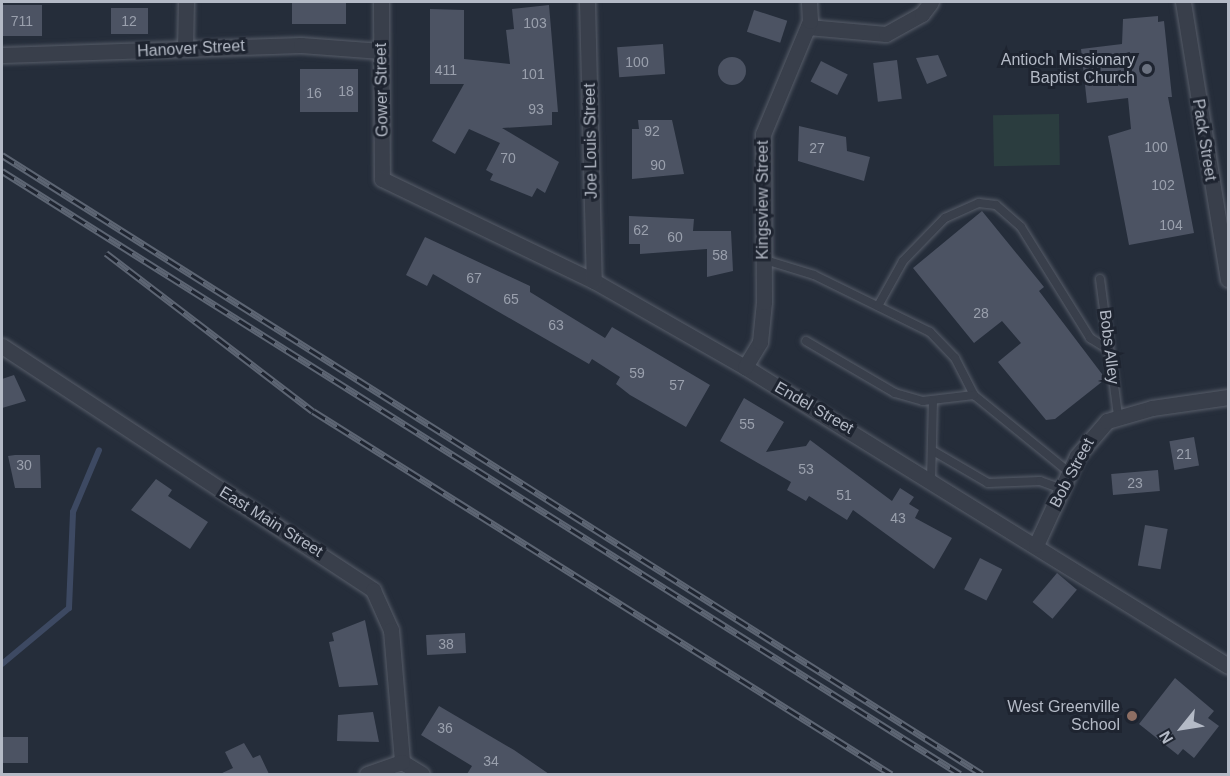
<!DOCTYPE html>
<html>
<head>
<meta charset="utf-8">
<style>
	body { margin:0 }
	#map { position:relative; width:1230px; height:776px; overflow:hidden; background:#252d3a; font-family:Helvetica,sans-serif }
	div>[style] { position:absolute }
	.green>* { inset:0; background:#2b3d3f; transform-origin:0 0 }
	.stream>* { height:6px; margin:-3px; padding:0 3px; transform-origin:3px; border-radius:3px; background:#3d4962 }
	.building>* { inset:0; background:#4c5363; transform-origin:0 0 }
	.round { border-radius:50% }
	.roads { filter:drop-shadow(0 0 2px #575d69) drop-shadow(0 0 2px #575d69) }
	.service>* { height:8px; margin:-4px; padding:0 4px; transform-origin:4px; border-radius:4px; background:#393f4b }
	.minor>* { height:15px; margin:-7.5px; padding:0 7.5px; transform-origin:7.5px; border-radius:7.5px; background:#393f4b }
	.rail>* { height:7px; margin-top:-3.5px; transform-origin:0; background:repeating-linear-gradient(90deg,#1e2430 0 14px,#5d6573 0 28px); box-sizing:border-box; border-block:2px solid #5d6573 }
	.dots>* { width:16px; height:16px; translate:-50% -50%; box-sizing:border-box; border:3px solid #1e2430; border-radius:50% }
	span { translate:-50% -50%; white-space:nowrap; text-align:center; line-height:1.15; -webkit-text-stroke:6px #1e2430; paint-order:stroke }
	.number-label { font-size:14px; color:#9aa0ad }
	.number-label span { -webkit-text-stroke-width:0 }
	.street-label { font-size:16px; color:#b4bac6 }
	.poi-label { font-size:16px; color:#b4bac6 }
	.right { translate:-100% -50%; text-align:right }
	.frame { position:absolute; inset:0; border:3px solid #b4bac6; pointer-events:none }
	.north { position:absolute; left:1152px; top:698px; width:60px; height:60px; -webkit-text-stroke:4px #1e2430; paint-order:stroke; rotate:240deg; font-size:16px; font-weight:700; line-height:24px; text-align:center; color:#b4bac6 }
	.north::after { content:''; display:block; margin:auto; width:21px; height:27px; background:#b4bac6; clip-path:polygon(50% 0,100% 100%,50% 72%,0 100%) }
</style>
</head>
<body>
<div id="map">
	<div class="green">
		<div style="left:1059px;top:114px;width:51px;height:66px;rotate:89deg"></div>
	</div>
	<div class="stream">
		<div style="left:2px;top:664px;width:87px;rotate:-39.9deg"></div>
		<div style="left:69px;top:608px;width:96px;rotate:-87.6deg"></div>
		<div style="left:73px;top:512px;width:67px;rotate:-67.2deg"></div>
	</div>
	<div class="building">
		<div style="left:292px;top:2px;width:54px;height:22px"></div>
		<div style="left:2px;top:5px;width:40px;height:31px"></div>
		<div style="clip-path:polygon(549px 5px,558px 112px,552px 112px,552px 125px,502px 128px,559px 162px,545px 193px,537px 188px,532px 197px,490px 180px,493px 174px,486px 170px,500px 143px,469px 129px,455px 154px,432px 141px,464px 84px,430px 84px,430px 9px,464px 10px,464px 59px,510px 64px,506px 30px,514px 29px,512px 9px)"></div>
		<div style="left:111px;top:8px;width:37px;height:26px"></div>
		<div style="left:754px;top:10px;width:35px;height:23px;rotate:18deg"></div>
		<div style="clip-path:polygon(1158px 16px,1158px 22px,1164px 21px,1172px 97px,1168px 97px,1194px 233px,1129px 245px,1108px 136px,1131px 129px,1128px 98px,1087px 103px,1081px 49px,1122px 44px,1123px 19px)"></div>
		<div style="left:663px;top:44px;width:30px;height:46px;rotate:86deg"></div>
		<div style="clip-path:polygon(938px 55px,947px 76px,927px 84px,916px 58px)"></div>
		<div class="round" style="left:718px;top:57px;width:28px;height:28px"></div>
		<div style="left:897px;top:60px;width:39px;height:24px;rotate:83deg"></div>
		<div style="left:821px;top:61px;width:30px;height:23px;rotate:27deg"></div>
		<div style="left:358px;top:69px;width:43px;height:58px;rotate:90deg"></div>
		<div style="clip-path:polygon(638px 120px,672px 120px,684px 174px,632px 179px,632px 129px,639px 129px)"></div>
		<div style="clip-path:polygon(799px 126px,846px 137px,847px 151px,870px 157px,864px 181px,798px 161px)"></div>
		<div style="clip-path:polygon(982px 211px,1044px 287px,1039px 291px,1102px 374px,1103px 381px,1055px 419px,1046px 420px,998px 362px,1021px 343px,1002px 321px,974px 343px,913px 268px)"></div>
		<div style="clip-path:polygon(629px 216px,694px 219px,693px 231px,731px 231px,733px 271px,707px 277px,707px 249px,640px 254px,640px 244px,629px 244px)"></div>
		<div style="clip-path:polygon(425px 237px,530px 286px,530px 292px,605px 338px,612px 327px,710px 385px,686px 427px,630px 395px,616px 384px,620px 377px,592px 359px,589px 364px,433px 274px,427px 286px,406px 275px)"></div>
		<div style="clip-path:polygon(14px 375px,26px 401px,2px 408px,2px 379px)"></div>
		<div style="clip-path:polygon(744px 398px,784px 422px,766px 452px,806px 446px,810px 440px,892px 501px,900px 488px,914px 497px,909px 504px,919px 510px,915px 518px,952px 538px,934px 569px,853px 510px,847px 520px,809px 496px,806px 501px,787px 490px,791px 482px,720px 441px)"></div>
		<div style="left:1194px;top:437px;width:29px;height:25px;rotate:80deg"></div>
		<div style="clip-path:polygon(15px 455px,40px 455px,41px 488px,15px 488px,8px 456px)"></div>
		<div style="left:1158px;top:470px;width:21px;height:47px;rotate:85deg"></div>
		<div style="clip-path:polygon(156px 479px,172px 490px,168px 496px,208px 522px,190px 549px,131px 510px)"></div>
		<div style="left:1145px;top:525px;width:23px;height:41px;rotate:10deg"></div>
		<div style="left:980px;top:558px;width:25px;height:35px;rotate:27deg"></div>
		<div style="left:1057px;top:573px;width:26px;height:38px;rotate:40deg"></div>
		<div style="clip-path:polygon(365px 620px,378px 685px,339px 687px,329px 642px,334px 641px,332px 633px)"></div>
		<div style="left:465px;top:633px;width:20px;height:39px;rotate:87deg"></div>
		<div style="clip-path:polygon(1175px 678px,1214px 711px,1208px 718px,1219px 726px,1194px 758px,1183px 749px,1178px 755px,1139px 724px)"></div>
		<div style="clip-path:polygon(439px 706px,514px 750px,549px 774px,467px 774px,472px 766px,421px 735px)"></div>
		<div style="clip-path:polygon(373px 712px,379px 742px,337px 741px,338px 715px)"></div>
		<div style="left:2px;top:737px;width:26px;height:26px"></div>
		<div style="clip-path:polygon(244px 743px,253px 758px,260px 755px,269px 774px,220px 774px,233px 768px,225px 752px)"></div>
	</div>
	<div class="roads">
		<div class="service">
			<div style="left:762px;top:259px;width:54px;rotate:17.1deg"></div>
			<div style="left:814px;top:275px;width:129px;rotate:26.2deg"></div>
			<div style="left:930px;top:332px;width:36px;rotate:46deg"></div>
			<div style="left:955px;top:358px;width:42px;rotate:62.8deg"></div>
			<div style="left:974px;top:395px;width:124px;rotate:39.1deg"></div>
			<div style="left:1100px;top:279px;width:138px;rotate:82.5deg"></div>
			<div style="left:878px;top:306px;width:51px;rotate:-60.9deg"></div>
			<div style="left:903px;top:261px;width:60px;rotate:-45.7deg"></div>
			<div style="left:945px;top:218px;width:37px;rotate:-24deg"></div>
			<div style="left:979px;top:203px;width:17px;rotate:7deg"></div>
			<div style="left:996px;top:205px;width:33px;rotate:41deg"></div>
			<div style="left:1021px;top:227px;width:131px;rotate:58.1deg"></div>
			<div style="left:1090px;top:338px;width:22px;rotate:32deg"></div>
			<div style="left:806px;top:341px;width:103px;rotate:30.3deg"></div>
			<div style="left:895px;top:393px;width:29px;rotate:16deg"></div>
			<div style="left:923px;top:401px;width:51px;rotate:-6.7deg"></div>
			<div style="left:935px;top:452px;width:61px;rotate:30.3deg"></div>
			<div style="left:988px;top:483px;width:52px;rotate:-2.2deg"></div>
			<div style="left:1040px;top:481px;width:23px;rotate:20deg"></div>
			<div style="left:931px;top:481px;width:80px;rotate:-88.6deg"></div>
		</div>
		<div class="minor">
			<div style="left:381px;top:2px;width:177px;rotate:89.7deg"></div>
			<div style="left:382px;top:179px;width:235px;rotate:25.7deg"></div>
			<div style="left:594px;top:281px;width:174px;rotate:29.7deg"></div>
			<div style="left:745px;top:367px;width:568px;rotate:31.76deg"></div>
			<div style="left:587px;top:2px;width:279px;rotate:88.6deg"></div>
			<div style="left:1183px;top:2px;width:281px;rotate:80.8deg"></div>
			<div style="left:808px;top:27px;width:78px;rotate:5.1deg"></div>
			<div style="left:886px;top:34px;width:41px;rotate:-29.1deg"></div>
			<div style="left:922px;top:14px;width:15px;rotate:-53deg"></div>
			<div style="left:185px;top:48px;width:46px;rotate:-88.8deg"></div>
			<div style="left:2px;top:55px;width:299px;rotate:-1.9deg"></div>
			<div style="left:301px;top:45px;width:80px;rotate:4.3deg"></div>
			<div style="left:2px;top:346px;width:444px;rotate:33.3deg"></div>
			<div style="left:373px;top:590px;width:44px;rotate:65.8deg"></div>
			<div style="left:391px;top:630px;width:132px;rotate:85.2deg"></div>
			<div style="left:402px;top:762px;width:23px;rotate:31deg"></div>
			<div style="left:745px;top:367px;width:29px;rotate:-59deg"></div>
			<div style="left:760px;top:342px;width:40px;rotate:-84.3deg"></div>
			<div style="left:764px;top:302px;width:168px;rotate:-90.3deg"></div>
			<div style="left:763px;top:134px;width:122px;rotate:-67.4deg"></div>
			<div style="left:810px;top:21px;width:19px;rotate:-93deg"></div>
			<div style="left:1036px;top:545px;width:98px;rotate:-65.3deg"></div>
			<div style="left:1077px;top:456px;width:46px;rotate:-49.4deg"></div>
			<div style="left:1107px;top:421px;width:47px;rotate:-16.1deg"></div>
			<div style="left:1152px;top:408px;width:77px;rotate:-8.2deg"></div>
			<div style="left:367px;top:774px;width:37px;rotate:-19deg"></div>
		</div>
	</div>
	<div class="rail">
		<div style="left:2px;top:155px;width:1159px;rotate:32.28deg"></div>
		<div style="left:2px;top:171px;width:1132px;rotate:32.19deg"></div>
		<div style="left:106px;top:253px;width:260px;rotate:37.4deg"></div>
		<div style="left:313px;top:411px;width:683px;rotate:32.13deg"></div>
	</div>
	<div class="dots">
		<div style="left:1147px;top:69px;background:#6b7280"></div>
		<div style="left:1132px;top:716px;background:#8d6e63"></div>
	</div>
	<div class="number-label">
		<span style="left:22px;top:21px">711</span>
		<span style="left:129px;top:21px">12</span>
		<span style="left:535px;top:23px">103</span>
		<span style="left:637px;top:62px">100</span>
		<span style="left:446px;top:70px">411</span>
		<span style="left:533px;top:74px">101</span>
		<span style="left:346px;top:91px">18</span>
		<span style="left:314px;top:93px">16</span>
		<span style="left:536px;top:109px">93</span>
		<span style="left:652px;top:131px">92</span>
		<span style="left:1156px;top:147px">100</span>
		<span style="left:817px;top:148px">27</span>
		<span style="left:508px;top:158px">70</span>
		<span style="left:658px;top:165px">90</span>
		<span style="left:1163px;top:185px">102</span>
		<span style="left:1171px;top:225px">104</span>
		<span style="left:641px;top:230px">62</span>
		<span style="left:675px;top:237px">60</span>
		<span style="left:720px;top:255px">58</span>
		<span style="left:474px;top:278px">67</span>
		<span style="left:511px;top:299px">65</span>
		<span style="left:981px;top:313px">28</span>
		<span style="left:556px;top:325px">63</span>
		<span style="left:637px;top:373px">59</span>
		<span style="left:677px;top:385px">57</span>
		<span style="left:747px;top:424px">55</span>
		<span style="left:1184px;top:454px">21</span>
		<span style="left:24px;top:465px">30</span>
		<span style="left:806px;top:469px">53</span>
		<span style="left:1135px;top:483px">23</span>
		<span style="left:844px;top:495px">51</span>
		<span style="left:898px;top:518px">43</span>
		<span style="left:446px;top:644px">38</span>
		<span style="left:445px;top:728px">36</span>
		<span style="left:491px;top:761px">34</span>
	</div>
	<div class="street-label">
		<span style="left:191px;top:49px;rotate:-3deg">Hanover Street</span>
		<span style="left:382px;top:90px;rotate:-91deg">Gower Street</span>
		<span style="left:1204px;top:140px;rotate:81deg">Pack Street</span>
		<span style="left:591px;top:141px;rotate:-91deg">Joe Louis Street</span>
		<span style="left:763px;top:200px;rotate:-90deg">Kingsview Street</span>
		<span style="left:1109px;top:347px;rotate:83deg">Bobs Alley</span>
		<span style="left:814px;top:408px;rotate:30deg">Endel Street</span>
		<span style="left:1072px;top:473px;rotate:-62deg">Bob Street</span>
		<span style="left:271px;top:522px;rotate:32deg">East Main Street</span>
	</div>
	<div class="poi-label">
		<span class="right" style="left:1135px;top:69px">Antioch Missionary<br>Baptist Church</span>
		<span class="right" style="left:1120px;top:716px">West Greenville<br>School</span>
	</div>
	<div class="frame"></div>
	<div class="north">N</div>
</div>
</body>
</html>
